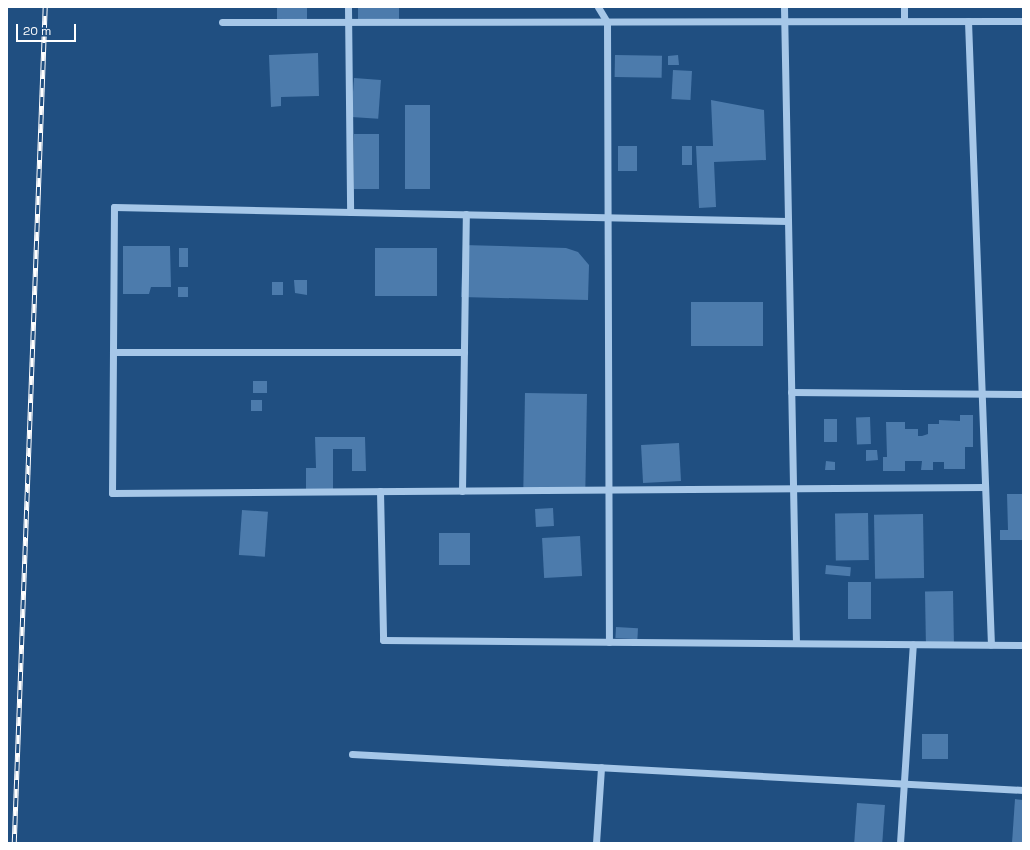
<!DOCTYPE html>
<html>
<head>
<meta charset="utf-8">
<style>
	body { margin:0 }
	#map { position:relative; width:1030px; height:850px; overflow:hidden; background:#204f81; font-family:"Space Grotesk",sans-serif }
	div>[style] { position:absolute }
	.building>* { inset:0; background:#4c7bac; transform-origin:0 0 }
	.minor>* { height:7px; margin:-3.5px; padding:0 3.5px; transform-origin:3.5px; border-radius:3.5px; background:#a6c7e8 }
	.rail>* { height:4.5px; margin-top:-2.25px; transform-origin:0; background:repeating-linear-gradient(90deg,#204f81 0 9px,#fff 0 18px); box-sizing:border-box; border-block:1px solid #fff }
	span { translate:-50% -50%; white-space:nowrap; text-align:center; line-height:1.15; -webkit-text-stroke:3px #204f81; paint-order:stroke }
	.frame { position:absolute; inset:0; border:8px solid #fff; pointer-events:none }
	.scale { position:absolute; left:16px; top:24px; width:60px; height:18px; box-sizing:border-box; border:2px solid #fff; border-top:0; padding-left:5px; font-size:12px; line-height:14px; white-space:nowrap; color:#fff; -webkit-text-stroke:3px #204f81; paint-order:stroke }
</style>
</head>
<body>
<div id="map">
	<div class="building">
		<div style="left:277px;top:7px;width:30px;height:18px"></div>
		<div style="left:358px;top:7px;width:41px;height:17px"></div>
		<div style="clip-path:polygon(318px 53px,319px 96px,281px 97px,281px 106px,271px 107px,269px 55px)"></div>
		<div style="left:615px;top:55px;width:47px;height:22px;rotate:1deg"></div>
		<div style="clip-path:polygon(678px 55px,679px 65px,668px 65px,668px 56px)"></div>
		<div style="left:673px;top:70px;width:19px;height:29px;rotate:3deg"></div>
		<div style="left:354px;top:78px;width:27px;height:39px;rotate:4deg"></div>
		<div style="clip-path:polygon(711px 100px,764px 110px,766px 160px,714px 162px,716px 207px,699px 208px,696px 146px,713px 146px)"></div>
		<div style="left:405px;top:105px;width:25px;height:84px"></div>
		<div style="left:354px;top:134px;width:25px;height:55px"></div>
		<div style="left:618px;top:146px;width:19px;height:25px"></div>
		<div style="left:682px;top:146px;width:10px;height:19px"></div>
		<div style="clip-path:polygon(463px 245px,566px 248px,578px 252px,589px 265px,588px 300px,461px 297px)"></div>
		<div style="clip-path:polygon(123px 246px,170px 246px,171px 287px,151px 287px,149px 294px,123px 294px)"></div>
		<div style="left:179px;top:248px;width:9px;height:19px"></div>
		<div style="left:375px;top:248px;width:62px;height:48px"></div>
		<div style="clip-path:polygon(294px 280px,307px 280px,307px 295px,295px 293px)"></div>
		<div style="left:272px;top:282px;width:11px;height:13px"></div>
		<div style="left:178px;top:287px;width:10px;height:10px"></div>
		<div style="left:691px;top:302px;width:72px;height:44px"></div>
		<div style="left:253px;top:381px;width:14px;height:12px"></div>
		<div style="left:525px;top:393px;width:62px;height:97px;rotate:1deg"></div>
		<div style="left:251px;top:400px;width:11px;height:11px"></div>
		<div style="clip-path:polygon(960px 415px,973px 415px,973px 447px,965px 447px,965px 469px,944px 469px,944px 462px,933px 462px,933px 470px,921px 470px,922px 461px,905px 461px,905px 471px,883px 471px,883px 457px,887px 457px,886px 422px,905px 422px,905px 429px,918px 429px,918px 436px,922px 436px,928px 434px,928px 424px,939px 424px,939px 420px,960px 421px)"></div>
		<div style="left:870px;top:417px;width:27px;height:14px;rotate:88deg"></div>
		<div style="left:824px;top:419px;width:13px;height:23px"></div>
		<div style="clip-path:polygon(315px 437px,365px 437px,366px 471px,352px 471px,352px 449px,333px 449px,333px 493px,306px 493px,306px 468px,316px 468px)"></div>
		<div style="left:679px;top:443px;width:38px;height:38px;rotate:87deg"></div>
		<div style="clip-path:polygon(866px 450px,877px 450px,878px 460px,866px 461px)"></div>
		<div style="clip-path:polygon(826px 461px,835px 462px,835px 470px,825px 470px)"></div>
		<div style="clip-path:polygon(1007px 494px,1023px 494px,1023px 540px,1000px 540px,1000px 530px,1008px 530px)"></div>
		<div style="left:553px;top:508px;width:18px;height:18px;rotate:87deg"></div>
		<div style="left:242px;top:510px;width:26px;height:45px;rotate:4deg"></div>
		<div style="left:868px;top:513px;width:47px;height:33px;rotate:89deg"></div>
		<div style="left:923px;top:514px;width:64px;height:49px;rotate:89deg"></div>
		<div style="left:439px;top:533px;width:31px;height:32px"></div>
		<div style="left:580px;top:536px;width:40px;height:38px;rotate:87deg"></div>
		<div style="left:826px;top:565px;width:25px;height:9px;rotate:5deg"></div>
		<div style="left:848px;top:582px;width:23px;height:37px"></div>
		<div style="left:953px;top:591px;width:53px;height:28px;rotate:89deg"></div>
		<div style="left:616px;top:627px;width:22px;height:11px;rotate:3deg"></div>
		<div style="left:922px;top:734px;width:26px;height:25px"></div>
		<div style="clip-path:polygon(1015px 799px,1023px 800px,1023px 843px,1012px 843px)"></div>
		<div style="left:857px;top:803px;width:28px;height:40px;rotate:4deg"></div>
	</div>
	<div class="minor">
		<div style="left:348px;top:7px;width:205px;rotate:89.4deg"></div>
		<div style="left:598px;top:7px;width:17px;rotate:59deg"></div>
		<div style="left:607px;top:22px;width:620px;rotate:89.82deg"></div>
		<div style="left:784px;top:7px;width:636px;rotate:88.92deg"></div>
		<div style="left:904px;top:21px;width:14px;rotate:-90deg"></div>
		<div style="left:968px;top:21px;width:624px;rotate:87.89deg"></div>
		<div style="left:222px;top:22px;width:801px;rotate:-0.07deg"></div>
		<div style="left:788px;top:221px;width:674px;rotate:-178.81deg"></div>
		<div style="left:114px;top:207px;width:286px;rotate:90.4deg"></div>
		<div style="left:112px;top:493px;width:873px;rotate:-0.39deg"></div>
		<div style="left:113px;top:352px;width:351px"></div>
		<div style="left:791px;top:392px;width:232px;rotate:0.5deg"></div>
		<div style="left:380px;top:491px;width:149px;rotate:88.8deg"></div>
		<div style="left:383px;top:640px;width:640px;rotate:0.45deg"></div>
		<div style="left:462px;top:491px;width:277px;rotate:-89.2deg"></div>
		<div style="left:352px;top:754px;width:672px;rotate:3.07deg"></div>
		<div style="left:596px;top:843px;width:76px;rotate:-86.2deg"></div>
		<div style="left:900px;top:843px;width:199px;rotate:-86.3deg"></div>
	</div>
	<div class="rail">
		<div style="left:14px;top:843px;width:837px;rotate:-87.88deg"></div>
	</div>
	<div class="frame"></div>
	<div class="scale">20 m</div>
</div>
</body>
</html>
